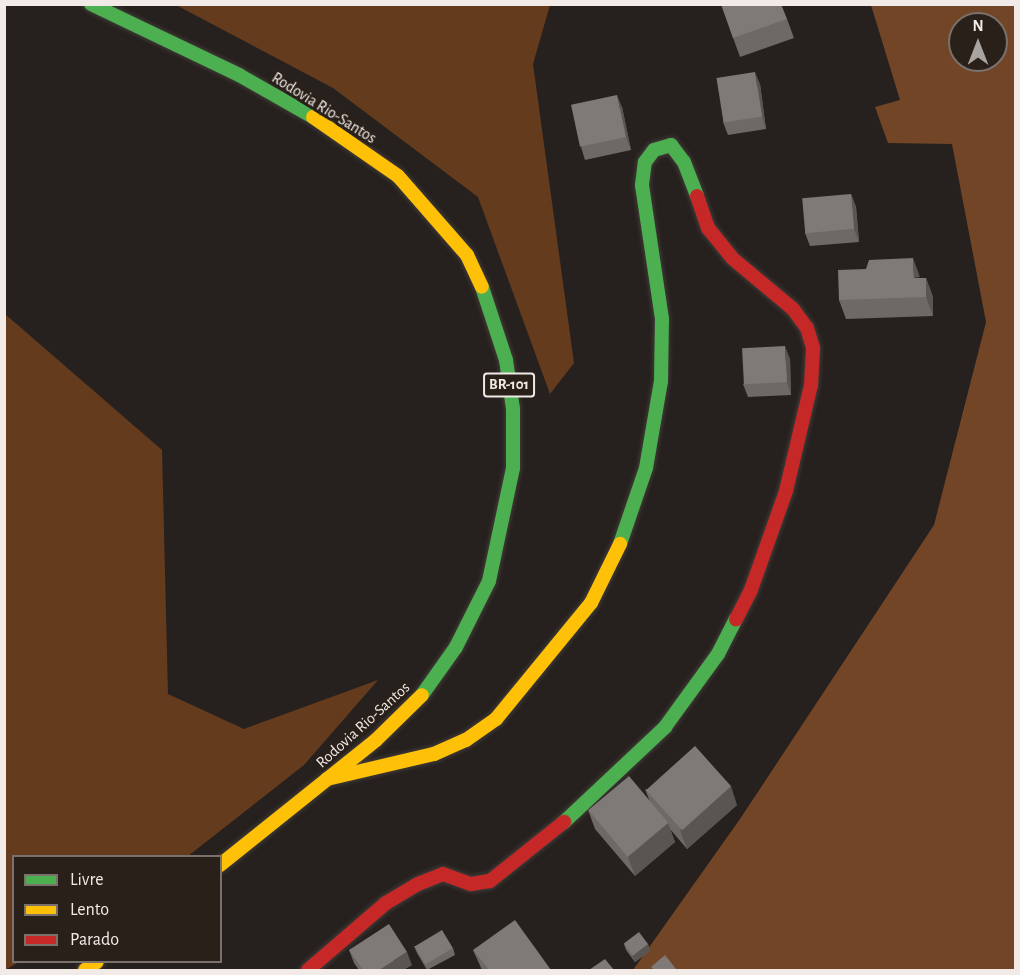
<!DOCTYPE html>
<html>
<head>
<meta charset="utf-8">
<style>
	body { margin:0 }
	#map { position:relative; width:1020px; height:975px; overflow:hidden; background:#26211e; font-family:"Alegreya Sans",sans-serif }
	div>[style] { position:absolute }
	.forest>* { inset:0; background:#653b1e }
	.water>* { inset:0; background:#724527 }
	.roads { filter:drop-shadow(0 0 2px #403b38) drop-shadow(0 0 2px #403b38) }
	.fast>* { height:14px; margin:-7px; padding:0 7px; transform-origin:7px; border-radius:7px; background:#4caf50 }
	.slow>* { height:14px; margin:-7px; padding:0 7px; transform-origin:7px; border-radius:7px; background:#ffc107 }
	.jam>* { height:14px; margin:-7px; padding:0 7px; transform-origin:7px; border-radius:7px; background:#c62828 }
	.wall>* { inset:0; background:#6d6966 }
	.shaded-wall>* { inset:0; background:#595553 }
	.building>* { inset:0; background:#7f7a77; transform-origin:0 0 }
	span { translate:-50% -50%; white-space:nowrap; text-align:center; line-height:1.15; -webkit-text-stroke:6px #2a201a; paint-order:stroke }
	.shield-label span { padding:2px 4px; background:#2a201a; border:2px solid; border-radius:4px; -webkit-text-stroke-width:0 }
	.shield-label { font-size:15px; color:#f1eae6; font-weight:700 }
	.street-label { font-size:16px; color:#f1eae6 }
	.frame { position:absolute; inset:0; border:6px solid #f1eae6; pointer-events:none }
	.legend { position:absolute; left:12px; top:855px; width:210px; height:108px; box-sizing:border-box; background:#2a201a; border:2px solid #7a716c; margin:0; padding:8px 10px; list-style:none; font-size:18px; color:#f1eae6 }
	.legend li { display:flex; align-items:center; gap:12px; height:30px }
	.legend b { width:30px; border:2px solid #7a716c }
	.north { position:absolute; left:948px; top:12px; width:60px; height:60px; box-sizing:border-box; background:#2a201a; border:2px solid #7a716c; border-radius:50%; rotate:0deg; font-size:16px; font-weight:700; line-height:24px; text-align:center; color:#f1eae6 }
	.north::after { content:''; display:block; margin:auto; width:21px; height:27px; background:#aaa4a0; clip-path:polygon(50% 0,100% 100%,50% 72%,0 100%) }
</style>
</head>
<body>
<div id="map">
	<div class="forest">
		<div style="clip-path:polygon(176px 5px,550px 5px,533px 64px,574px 363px,550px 394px,478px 197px,333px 88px)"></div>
		<div style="clip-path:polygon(5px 314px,162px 450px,168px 694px,244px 729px,378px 680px,304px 765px,188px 856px,14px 856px,14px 962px,19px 962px,5px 970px)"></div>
	</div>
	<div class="water">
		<div style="clip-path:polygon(evenodd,871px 5px,1015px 5px,1015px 970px,633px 970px,740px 819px,934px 525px,986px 322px,952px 144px,888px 143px,875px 107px,900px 100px,871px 5px,960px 24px,996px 24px,996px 60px,960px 60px,960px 24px)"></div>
	</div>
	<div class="roads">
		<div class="fast">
			<div style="left:91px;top:4px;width:164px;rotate:25.6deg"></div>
			<div style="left:239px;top:75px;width:85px;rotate:29.6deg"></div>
			<div style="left:620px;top:544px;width:80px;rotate:-71.1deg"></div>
			<div style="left:646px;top:468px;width:88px;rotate:-80.2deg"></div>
			<div style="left:661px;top:381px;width:62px;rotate:-89.1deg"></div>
			<div style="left:662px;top:319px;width:135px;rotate:-98.5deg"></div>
			<div style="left:642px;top:185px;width:23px;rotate:-83deg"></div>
			<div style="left:645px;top:162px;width:15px;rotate:-53deg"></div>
			<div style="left:654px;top:150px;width:18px;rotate:-16deg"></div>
			<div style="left:671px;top:145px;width:21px;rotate:53deg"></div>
			<div style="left:684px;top:162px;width:36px;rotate:69deg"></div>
			<div style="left:422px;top:695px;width:59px;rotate:-54.7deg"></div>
			<div style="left:456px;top:647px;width:74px;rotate:-63.4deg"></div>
			<div style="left:489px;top:581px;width:116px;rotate:-78deg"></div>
			<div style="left:513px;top:468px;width:59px;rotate:-90deg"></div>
			<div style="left:513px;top:409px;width:49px;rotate:-98.1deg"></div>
			<div style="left:506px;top:360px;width:77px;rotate:-108.2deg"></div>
			<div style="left:564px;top:822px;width:139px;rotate:-43.2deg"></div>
			<div style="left:665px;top:727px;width:90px;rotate:-54deg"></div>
			<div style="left:718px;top:654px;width:39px;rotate:-63deg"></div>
		</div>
		<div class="slow">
			<div style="left:313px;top:117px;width:103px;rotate:34.8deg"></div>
			<div style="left:398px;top:176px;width:105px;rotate:48.9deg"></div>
			<div style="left:467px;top:255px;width:35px;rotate:65deg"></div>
			<div style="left:327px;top:779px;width:110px;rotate:-13.2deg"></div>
			<div style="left:434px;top:754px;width:35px;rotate:-24deg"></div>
			<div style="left:466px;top:740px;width:37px;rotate:-35deg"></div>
			<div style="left:496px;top:719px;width:150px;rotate:-50.7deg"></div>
			<div style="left:591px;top:603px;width:66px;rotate:-63.8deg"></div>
			<div style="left:220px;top:865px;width:200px;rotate:-38.7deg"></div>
			<div style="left:376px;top:740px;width:64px;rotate:-44.4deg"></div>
			<div style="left:85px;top:970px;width:14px;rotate:-34deg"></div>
		</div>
		<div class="jam">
			<div style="left:697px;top:196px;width:34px;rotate:71deg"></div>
			<div style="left:708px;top:228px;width:38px;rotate:51deg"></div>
			<div style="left:732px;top:258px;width:80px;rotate:39.9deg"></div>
			<div style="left:793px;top:309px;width:24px;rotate:54deg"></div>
			<div style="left:807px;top:328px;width:21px;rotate:73deg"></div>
			<div style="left:813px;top:348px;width:37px;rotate:93deg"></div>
			<div style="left:811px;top:385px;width:109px;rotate:103.3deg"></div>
			<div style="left:786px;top:491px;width:105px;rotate:109.5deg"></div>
			<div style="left:751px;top:590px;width:33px;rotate:117deg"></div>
			<div style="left:308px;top:970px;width:103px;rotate:-40.7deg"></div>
			<div style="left:386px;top:903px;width:37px;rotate:-31deg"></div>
			<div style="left:418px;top:884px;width:27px;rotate:-22deg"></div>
			<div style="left:443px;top:874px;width:30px;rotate:20deg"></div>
			<div style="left:471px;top:884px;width:19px;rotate:-9deg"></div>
			<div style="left:490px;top:881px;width:95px;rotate:-38.6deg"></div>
		</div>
	</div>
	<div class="wall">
		<div style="clip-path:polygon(721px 4px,787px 19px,794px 38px,740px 57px)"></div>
		<div style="clip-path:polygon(760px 84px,766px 129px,728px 135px,723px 122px)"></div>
		<div style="clip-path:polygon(622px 107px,631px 150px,585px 160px,581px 147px)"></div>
		<div style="clip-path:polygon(851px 194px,856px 207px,859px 242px,810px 246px,805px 233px)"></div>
		<div style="clip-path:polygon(920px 278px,926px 278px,933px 297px,933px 316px,846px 319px,839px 300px)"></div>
		<div style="clip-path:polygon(790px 359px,791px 395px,748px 397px,743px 384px)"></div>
		<div style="clip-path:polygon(645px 789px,737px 805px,687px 849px,670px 829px,675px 842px,635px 876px,595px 829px,588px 810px,650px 802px)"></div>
		<div style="clip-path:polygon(624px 944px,648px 944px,650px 951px,635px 962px,626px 950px)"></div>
		<div style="clip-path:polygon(414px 946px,453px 948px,455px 955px,427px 970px,417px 953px)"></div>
		<div style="clip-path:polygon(349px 950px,412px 965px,403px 970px,359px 970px,354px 963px)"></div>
		<div style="clip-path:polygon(473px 950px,551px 970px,482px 970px)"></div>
	</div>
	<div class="shaded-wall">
		<div style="clip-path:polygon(755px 72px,760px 84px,766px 129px,762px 116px)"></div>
		<div style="clip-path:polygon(617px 95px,622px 107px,631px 150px,626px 137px)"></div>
		<div style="clip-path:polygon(851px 194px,856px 207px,859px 242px,854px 229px)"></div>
		<div style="clip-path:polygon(913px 258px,920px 277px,914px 278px)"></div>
		<div style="clip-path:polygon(926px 278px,933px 297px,933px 316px,926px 297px)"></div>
		<div style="clip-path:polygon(785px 346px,790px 359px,791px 395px,787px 382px)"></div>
		<div style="clip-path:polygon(731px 786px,737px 805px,687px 849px,680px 830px)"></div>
		<div style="clip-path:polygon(668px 823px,675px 842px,635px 876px,628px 857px)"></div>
		<div style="clip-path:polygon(648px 944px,650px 951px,635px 962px,632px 956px)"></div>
		<div style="clip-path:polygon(407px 952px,412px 965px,403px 970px,379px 970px)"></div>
	</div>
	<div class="building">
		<div style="clip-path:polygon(721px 4px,781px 4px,787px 19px,733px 38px)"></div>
		<div style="left:755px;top:72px;width:45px;height:39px;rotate:81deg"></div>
		<div style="left:617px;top:95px;width:43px;height:47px;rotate:78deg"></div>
		<div style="left:851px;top:194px;width:35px;height:49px;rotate:85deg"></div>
		<div style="clip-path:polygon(913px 258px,914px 278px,926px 278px,926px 297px,839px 300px,838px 270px,866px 269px,869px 260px)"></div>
		<div style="left:785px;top:346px;width:36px;height:43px;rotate:87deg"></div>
		<div style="left:695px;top:746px;width:54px;height:66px;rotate:48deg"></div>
		<div style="left:629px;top:776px;width:61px;height:53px;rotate:50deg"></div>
		<div style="clip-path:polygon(515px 920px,551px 970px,489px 970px,473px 950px)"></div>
		<div style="clip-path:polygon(389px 924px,407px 952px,379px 970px,363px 970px,349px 950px)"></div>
		<div style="left:442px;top:930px;width:21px;height:32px;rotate:59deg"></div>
		<div style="left:639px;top:932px;width:15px;height:19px;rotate:53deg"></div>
		<div style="clip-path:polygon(665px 955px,676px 969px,674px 970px,654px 970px,651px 967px)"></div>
		<div style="clip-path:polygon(605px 959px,614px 970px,589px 970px)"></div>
	</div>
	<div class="shield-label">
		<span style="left:509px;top:385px">BR-101</span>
	</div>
	<div class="street-label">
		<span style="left:324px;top:108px;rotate:32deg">Rodovia Rio-Santos</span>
		<span style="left:363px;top:725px;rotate:-42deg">Rodovia Rio-Santos</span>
	</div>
	<div class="frame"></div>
	<ul class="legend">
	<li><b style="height:8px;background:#4caf50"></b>Livre</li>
	<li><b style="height:8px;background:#ffc107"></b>Lento</li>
	<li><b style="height:8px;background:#c62828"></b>Parado</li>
	</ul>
	<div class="north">N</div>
</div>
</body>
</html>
